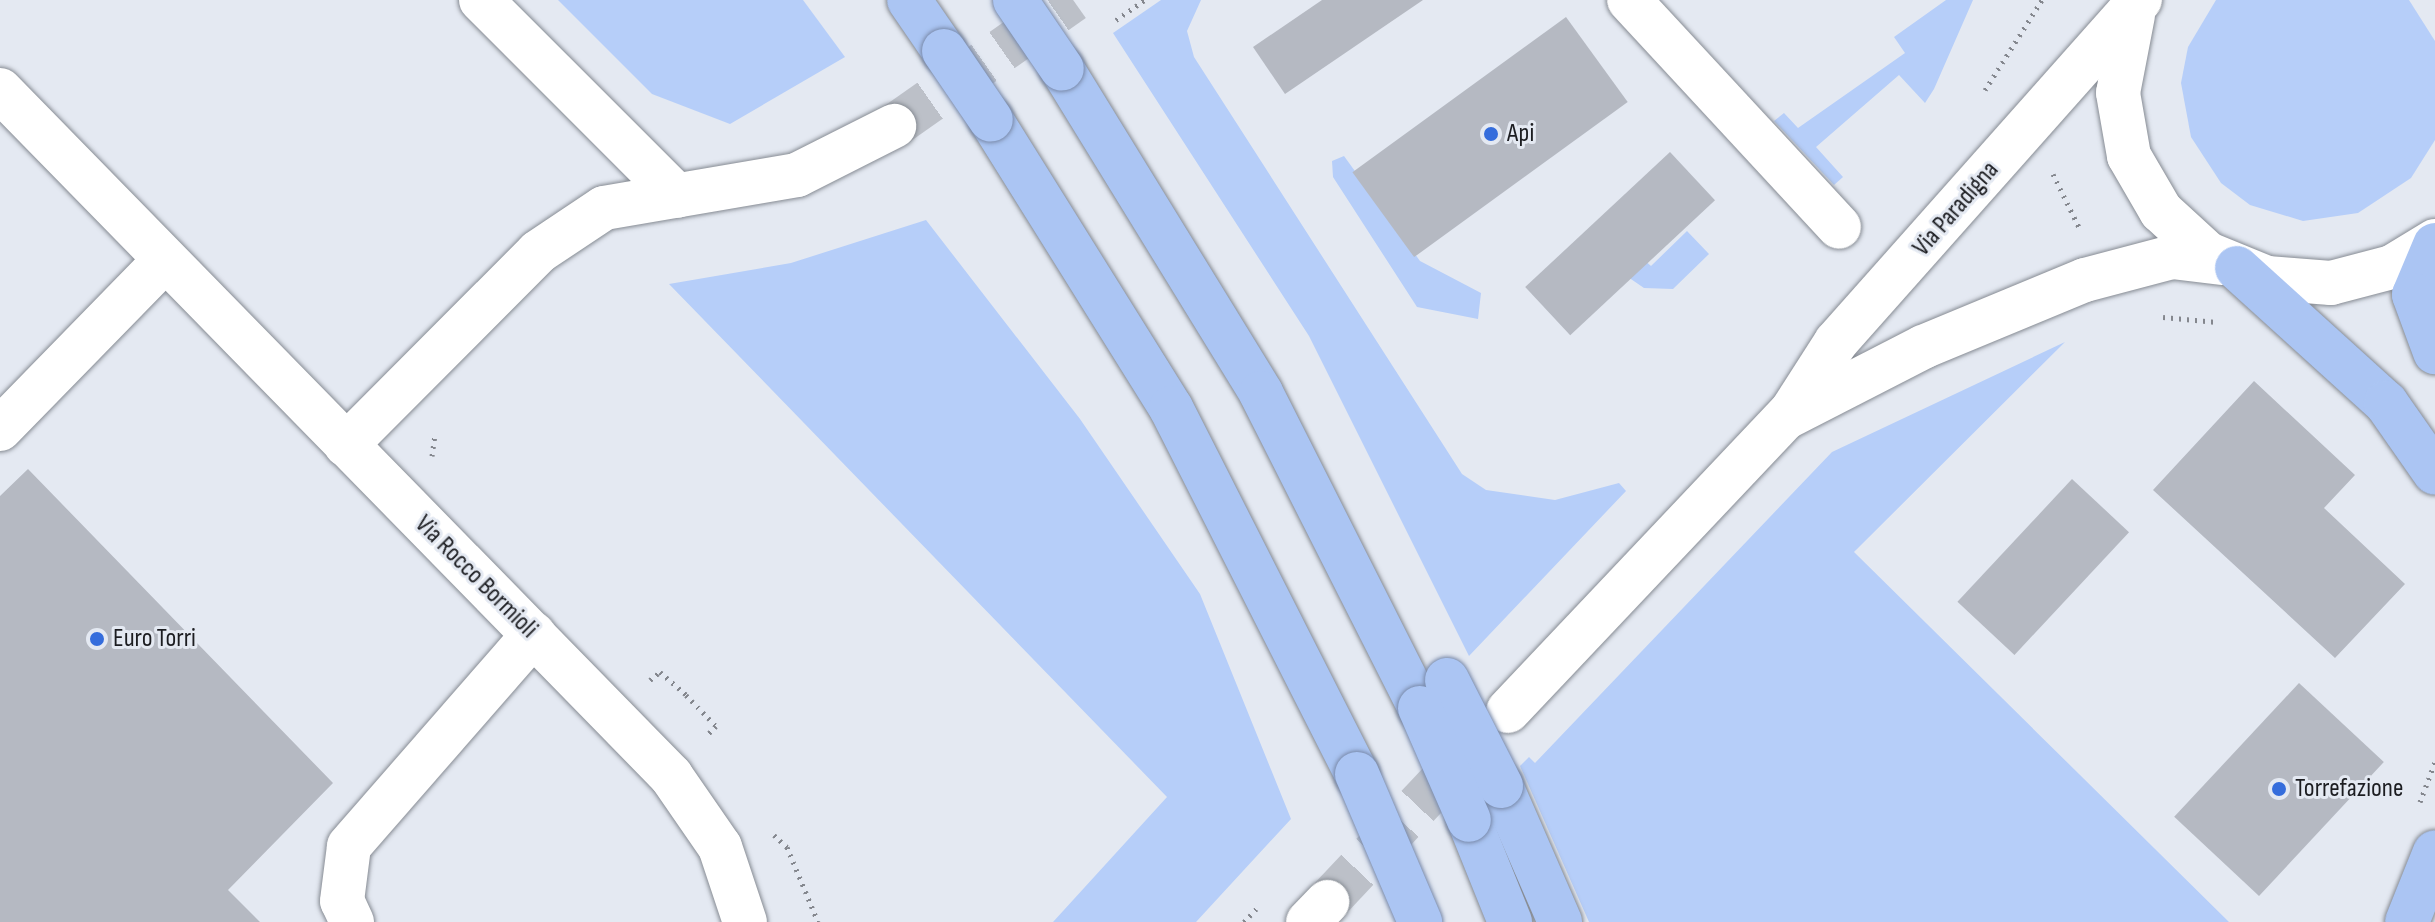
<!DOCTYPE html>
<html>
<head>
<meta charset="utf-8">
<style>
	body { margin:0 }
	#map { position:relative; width:2435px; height:922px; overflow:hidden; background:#e4e9f2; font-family:"Sofia Sans Condensed",sans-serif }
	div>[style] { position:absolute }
	.green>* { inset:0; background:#b6cef9 }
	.building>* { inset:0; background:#b5b9c2; transform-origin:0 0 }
	.minor-tunnel>* { height:44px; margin-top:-22px; transform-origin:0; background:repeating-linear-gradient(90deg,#bcc0c8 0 44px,transparent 0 66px) }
	.path>* { height:5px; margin-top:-2.5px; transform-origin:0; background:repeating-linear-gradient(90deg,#84878e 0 2px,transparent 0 8px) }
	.roads { filter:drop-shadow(0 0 2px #868b93) drop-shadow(0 0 2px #868b93) }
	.minor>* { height:44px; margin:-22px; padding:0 22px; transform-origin:22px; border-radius:22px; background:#fff }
	.highway>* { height:44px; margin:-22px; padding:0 22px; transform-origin:22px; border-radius:22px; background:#abc5f3 }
	.bridges { filter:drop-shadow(0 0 2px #798aaa) drop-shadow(0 0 2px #798aaa) }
	.highway-bridge>* { height:44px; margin:-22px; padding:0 22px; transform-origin:22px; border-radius:22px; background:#abc5f3 }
	.dots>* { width:22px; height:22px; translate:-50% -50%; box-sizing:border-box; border:4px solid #e4e9f2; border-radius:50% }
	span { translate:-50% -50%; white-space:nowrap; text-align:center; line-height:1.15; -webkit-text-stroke:6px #e4e9f2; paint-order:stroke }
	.poi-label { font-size:26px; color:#1c1d21 }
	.left { translate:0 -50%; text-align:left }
	.street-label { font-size:26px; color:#1c1d21 }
</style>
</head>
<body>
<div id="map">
	<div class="green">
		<div style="clip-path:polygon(558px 0,803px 0,845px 57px,730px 124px,652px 94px)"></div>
		<div style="clip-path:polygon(1161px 0,1201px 0,1187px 31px,1194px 57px,1462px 474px,1486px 490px,1555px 500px,1619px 483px,1626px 491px,1469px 656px,1309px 336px,1113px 33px)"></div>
		<div style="clip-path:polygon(1946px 0,1973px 0,1934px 89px,1925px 103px,1899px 75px,1816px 147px,1843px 177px,1834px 185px,1774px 121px,1784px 113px,1798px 128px,1905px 53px,1894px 37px)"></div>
		<div style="clip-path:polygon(2216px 0,2409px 0,2435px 41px,2435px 140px,2411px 178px,2358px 213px,2303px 221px,2250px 205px,2221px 183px,2191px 137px,2181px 83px,2188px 47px)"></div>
		<div style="clip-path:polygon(1344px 156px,1420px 261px,1481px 293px,1478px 319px,1417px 307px,1333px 177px,1332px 161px)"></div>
		<div style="clip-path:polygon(926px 220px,1080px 419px,1200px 594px,1291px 819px,1196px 922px,1053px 922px,1167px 797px,669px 284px,791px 263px)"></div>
		<div style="clip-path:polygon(1687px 231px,1709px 254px,1673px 289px,1644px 288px,1625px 275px,1643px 259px,1651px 266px)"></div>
		<div style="clip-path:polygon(2065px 342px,1854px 552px,2229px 922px,1589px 922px,1520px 766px,1529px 757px,1535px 763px,1832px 452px)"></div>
	</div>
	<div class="building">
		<div style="clip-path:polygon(1322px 0,1423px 0,1285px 94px,1253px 47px)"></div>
		<div style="left:1566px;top:17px;width:105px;height:264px;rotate:54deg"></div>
		<div style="left:1670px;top:152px;width:66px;height:198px;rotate:47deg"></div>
		<div style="clip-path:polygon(2254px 381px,2355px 475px,2324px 508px,2405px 584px,2335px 658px,2153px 490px)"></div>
		<div style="clip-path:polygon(28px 469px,333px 783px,228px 890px,260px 922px,0 922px,0 496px)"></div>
		<div style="left:2072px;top:479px;width:78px;height:168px;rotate:43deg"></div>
		<div style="left:2299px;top:683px;width:116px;height:183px;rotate:43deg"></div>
	</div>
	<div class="minor-tunnel">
		<div style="left:894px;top:126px;width:219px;rotate:-35.1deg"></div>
		<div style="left:1327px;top:902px;width:213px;rotate:-46.7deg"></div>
	</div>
	<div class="path">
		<div style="left:1116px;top:20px;width:35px;rotate:-35deg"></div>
		<div style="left:1985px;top:90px;width:107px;rotate:-57.7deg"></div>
		<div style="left:2053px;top:174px;width:61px;rotate:63.9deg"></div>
		<div style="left:2163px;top:317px;width:54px;rotate:5.3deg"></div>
		<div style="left:432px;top:456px;width:21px;rotate:-82deg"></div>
		<div style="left:650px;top:680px;width:13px;rotate:-39deg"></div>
		<div style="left:660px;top:672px;width:35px;rotate:41deg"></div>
		<div style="left:686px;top:695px;width:43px;rotate:45.9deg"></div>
		<div style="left:716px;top:726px;width:14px;rotate:135deg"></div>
		<div style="left:2420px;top:802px;width:43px;rotate:-69.4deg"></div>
		<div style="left:774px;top:835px;width:18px;rotate:43deg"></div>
		<div style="left:787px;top:847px;width:81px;rotate:67.5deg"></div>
		<div style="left:1244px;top:922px;width:18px;rotate:-47deg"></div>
	</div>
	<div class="roads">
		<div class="minor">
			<div style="left:481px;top:0;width:277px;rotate:45deg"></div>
			<div style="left:1629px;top:0;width:309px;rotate:47.2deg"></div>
			<div style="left:2133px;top:15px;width:79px;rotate:100.9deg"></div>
			<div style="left:2118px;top:93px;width:64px;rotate:80.1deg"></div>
			<div style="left:2129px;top:156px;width:64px;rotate:59.8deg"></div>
			<div style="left:2161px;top:211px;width:64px;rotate:42.5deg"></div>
			<div style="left:2208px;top:254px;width:64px;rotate:22.1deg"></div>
			<div style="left:2267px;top:278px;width:64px;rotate:4.5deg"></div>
			<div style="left:2331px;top:283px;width:63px;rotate:-14.7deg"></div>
			<div style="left:2392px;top:267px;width:50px;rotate:-31.2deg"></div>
			<div style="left:0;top:90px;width:960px;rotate:45.63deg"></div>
			<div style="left:671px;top:776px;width:86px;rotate:55.4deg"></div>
			<div style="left:720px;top:847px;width:79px;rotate:71.6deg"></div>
			<div style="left:1789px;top:416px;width:151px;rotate:-27.2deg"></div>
			<div style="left:1923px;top:347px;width:175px;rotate:-22.5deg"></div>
			<div style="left:2085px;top:280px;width:90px;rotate:-14.8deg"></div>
			<div style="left:2172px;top:257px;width:50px;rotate:6.8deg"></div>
			<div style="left:0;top:429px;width:235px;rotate:-45.7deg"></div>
			<div style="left:346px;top:445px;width:272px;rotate:-45.1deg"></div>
			<div style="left:538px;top:252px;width:79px;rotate:-33.7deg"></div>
			<div style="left:604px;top:208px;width:196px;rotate:-9.7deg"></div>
			<div style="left:797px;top:175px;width:109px;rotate:-26.8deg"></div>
			<div style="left:1508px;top:711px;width:412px;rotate:-46.6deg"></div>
			<div style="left:1791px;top:412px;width:83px;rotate:-57.3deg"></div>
			<div style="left:1836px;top:342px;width:458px;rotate:-48.4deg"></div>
			<div style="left:352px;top:922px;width:23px;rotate:-115deg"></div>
			<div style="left:342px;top:901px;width:55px;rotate:-82.7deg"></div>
			<div style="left:349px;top:846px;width:281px;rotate:-48.9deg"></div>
			<div style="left:1308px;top:922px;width:28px;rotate:-46deg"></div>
		</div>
		<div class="highway">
			<div style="left:909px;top:0;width:62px;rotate:55.5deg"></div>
			<div style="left:1062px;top:69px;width:380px;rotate:58.4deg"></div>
			<div style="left:1261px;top:393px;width:353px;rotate:63.2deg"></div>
			<div style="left:991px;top:120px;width:340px;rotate:58deg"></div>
			<div style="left:1171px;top:408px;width:411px;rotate:63.1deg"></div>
			<div style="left:2435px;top:245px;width:54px;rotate:112.8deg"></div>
			<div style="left:2414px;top:295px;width:61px;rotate:69.8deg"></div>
			<div style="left:2237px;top:268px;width:201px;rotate:42.2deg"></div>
			<div style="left:2386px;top:403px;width:85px;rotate:55deg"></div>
			<div style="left:1501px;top:786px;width:148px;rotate:66.5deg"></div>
			<div style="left:1469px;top:820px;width:110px;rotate:68.1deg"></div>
			<div style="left:2407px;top:922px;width:75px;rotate:-68.2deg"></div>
		</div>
	</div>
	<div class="bridges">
		<div class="highway-bridge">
			<div style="left:1015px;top:0;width:83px;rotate:55.7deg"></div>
			<div style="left:944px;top:51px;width:83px;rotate:55.7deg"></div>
			<div style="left:1447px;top:680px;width:119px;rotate:63deg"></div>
			<div style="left:1420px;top:708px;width:122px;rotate:66.4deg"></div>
			<div style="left:1357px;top:774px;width:161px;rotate:66.9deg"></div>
		</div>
	</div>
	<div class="dots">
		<div style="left:1491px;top:134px;background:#356ddc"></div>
		<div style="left:97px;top:639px;background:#356ddc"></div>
		<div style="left:2279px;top:789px;background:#356ddc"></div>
	</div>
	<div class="poi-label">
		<span class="left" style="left:1507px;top:134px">Api</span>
		<span class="left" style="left:113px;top:639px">Euro Torri</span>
		<span class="left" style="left:2295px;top:789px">Torrefazione</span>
	</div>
	<div class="street-label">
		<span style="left:1956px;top:209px;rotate:-49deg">Via Paradigna</span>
		<span style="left:476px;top:577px;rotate:45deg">Via Rocco Bormioli</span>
	</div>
</div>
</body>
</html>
